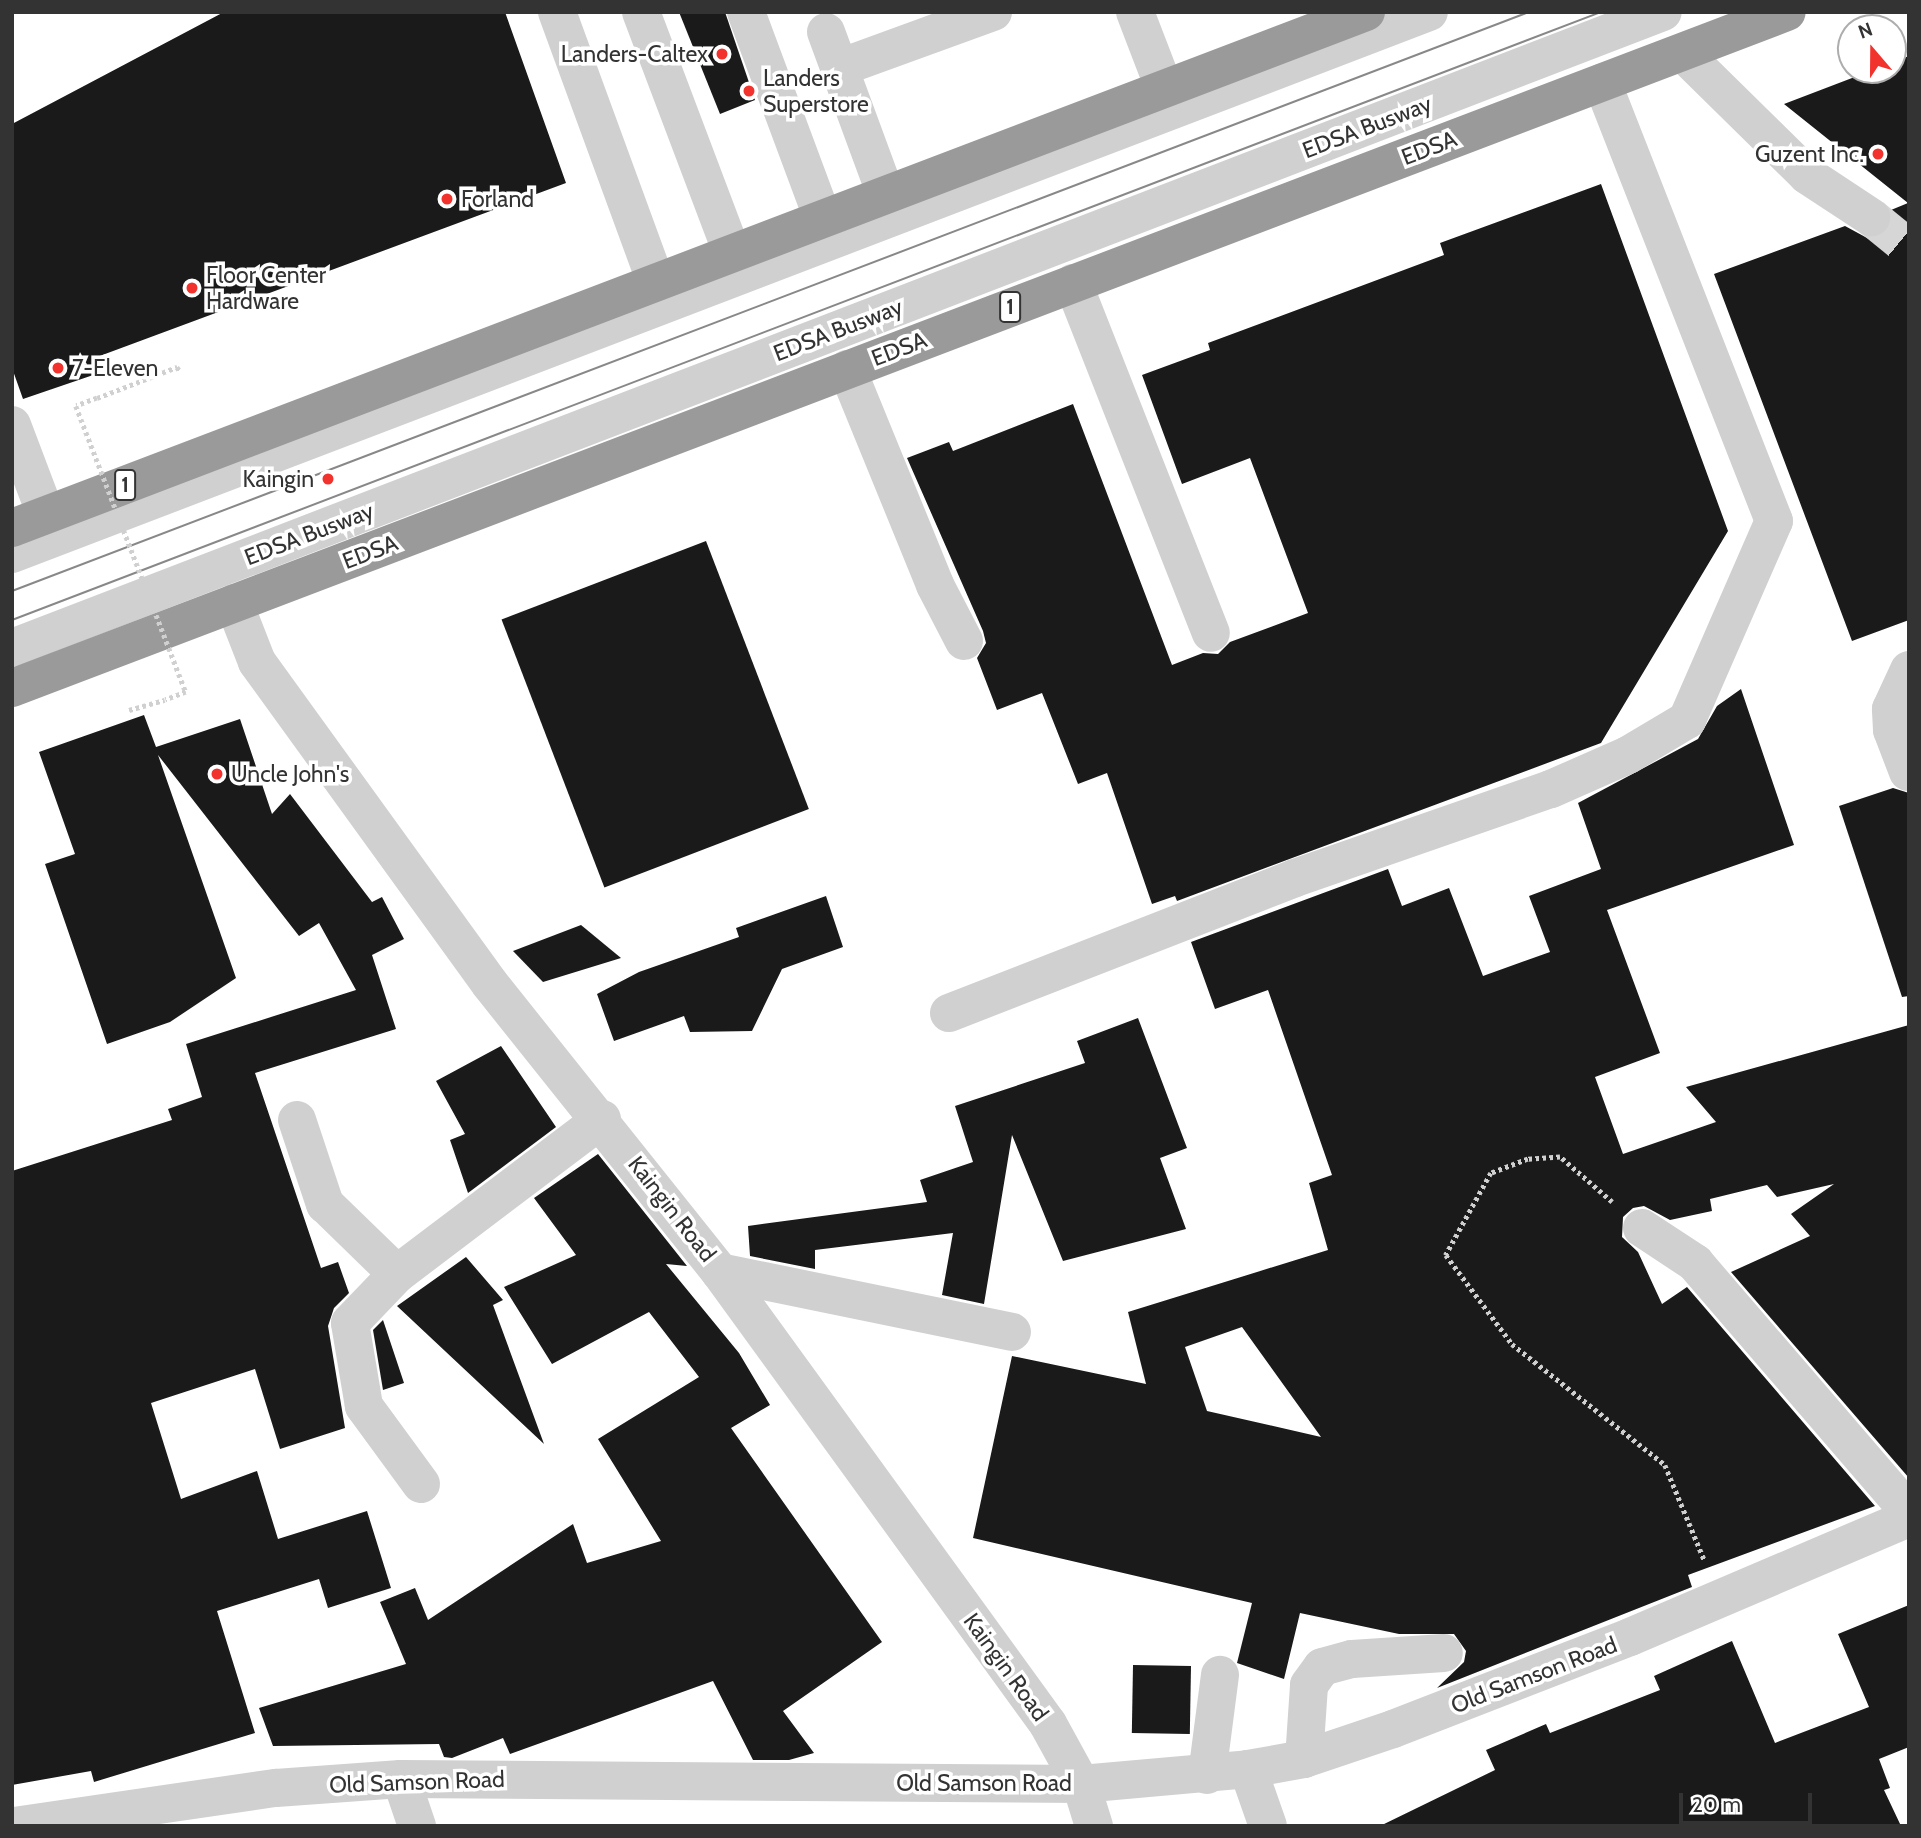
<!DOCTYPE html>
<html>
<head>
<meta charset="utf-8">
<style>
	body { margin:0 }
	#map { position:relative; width:1921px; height:1838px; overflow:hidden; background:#fff; font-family:Cabin,sans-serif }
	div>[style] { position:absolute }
	.building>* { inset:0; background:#1a1a1a; transform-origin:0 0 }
	.minor-tunnel>* { height:38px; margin-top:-19px; transform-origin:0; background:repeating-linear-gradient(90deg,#d6d6d6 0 38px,transparent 0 57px) }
	.path>* { height:4.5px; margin-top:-2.25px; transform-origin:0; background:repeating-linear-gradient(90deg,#d0d0d0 0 3.5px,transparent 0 7px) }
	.minor>* { height:38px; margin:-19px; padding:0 19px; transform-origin:19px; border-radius:19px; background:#d0d0d0 }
	.highway>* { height:38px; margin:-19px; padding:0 19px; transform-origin:19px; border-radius:19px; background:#9a9a9a }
	.tram>* { height:2px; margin:-1px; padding:0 1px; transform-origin:1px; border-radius:1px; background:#888 }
	.path-bridge>* { height:4.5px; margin-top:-2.25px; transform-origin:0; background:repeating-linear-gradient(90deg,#d0d0d0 0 3.5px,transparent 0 7px) }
	.dots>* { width:19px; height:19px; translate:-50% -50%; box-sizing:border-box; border:4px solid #fff; border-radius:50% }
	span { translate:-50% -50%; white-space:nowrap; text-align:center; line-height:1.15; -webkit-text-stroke:7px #fff; paint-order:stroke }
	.shield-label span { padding:2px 5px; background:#fff; border:2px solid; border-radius:5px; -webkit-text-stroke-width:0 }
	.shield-label { font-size:21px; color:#333; font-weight:700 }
	.poi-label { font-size:23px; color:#333 }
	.right { translate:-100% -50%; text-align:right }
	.left { translate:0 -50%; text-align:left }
	.street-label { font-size:23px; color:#333 }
	.frame { position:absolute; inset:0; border:14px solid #333; pointer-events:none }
	.north { position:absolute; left:1837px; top:14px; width:70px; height:70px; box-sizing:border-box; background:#fff; border:2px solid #adadad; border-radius:50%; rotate:340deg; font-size:19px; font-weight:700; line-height:28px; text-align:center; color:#333 }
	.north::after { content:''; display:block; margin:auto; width:24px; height:32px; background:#f1322d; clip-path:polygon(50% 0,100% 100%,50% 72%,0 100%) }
	.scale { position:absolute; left:1679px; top:1793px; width:133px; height:32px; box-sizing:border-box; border:4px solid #333; border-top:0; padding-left:9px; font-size:21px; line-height:24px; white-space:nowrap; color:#333; -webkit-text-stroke:5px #fff; paint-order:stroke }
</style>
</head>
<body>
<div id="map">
	<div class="building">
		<div style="clip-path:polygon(224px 12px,505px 12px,566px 183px,97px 357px,102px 372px,23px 399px,12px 368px,12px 124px)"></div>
		<div style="clip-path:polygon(679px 12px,725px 12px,755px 100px,720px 114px)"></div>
		<div style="clip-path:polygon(1909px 56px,1909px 620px,1852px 641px,1714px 274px,1845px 226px,1869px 239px,1889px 230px,1891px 210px,1908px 203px,1784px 104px,1873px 70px,1893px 70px,1893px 62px)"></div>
		<div style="clip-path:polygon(1601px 184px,1728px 531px,1601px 743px,1177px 901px,1175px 896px,1152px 904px,1107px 773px,1078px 784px,1042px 693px,997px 710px,977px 658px,986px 643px,983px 631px,907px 458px,949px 442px,953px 451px,1073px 404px,1172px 665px,1203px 653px,1218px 654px,1230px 642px,1308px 613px,1250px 458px,1182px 484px,1142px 375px,1210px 350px,1208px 343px,1444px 255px,1440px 243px)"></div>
		<div style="left:706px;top:541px;width:287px;height:219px;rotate:69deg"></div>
		<div style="clip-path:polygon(evenodd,1741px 689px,1794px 845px,1607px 910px,1660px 1053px,1595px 1077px,1623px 1154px,1716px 1122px,1686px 1087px,1909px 1025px,1909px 1478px,1731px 1272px,1810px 1236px,1791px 1214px,1834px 1184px,1777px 1197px,1767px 1185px,1710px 1199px,1712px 1211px,1670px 1220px,1644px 1206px,1633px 1208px,1623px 1217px,1622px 1237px,1638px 1252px,1662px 1304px,1687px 1287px,1875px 1506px,1688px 1575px,1692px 1587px,1437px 1688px,1464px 1662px,1466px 1651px,1454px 1634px,1399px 1634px,1300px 1613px,1284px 1679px,1237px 1663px,1252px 1603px,973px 1538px,1012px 1356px,1146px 1384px,1128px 1312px,1328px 1250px,1309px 1183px,1332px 1175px,1268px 990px,1215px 1009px,1191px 942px,1388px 869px,1402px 906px,1449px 888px,1483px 976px,1550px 952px,1529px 896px,1601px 869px,1578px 803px,1698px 739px,1717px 706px,1741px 689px,1242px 1327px,1321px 1437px,1207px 1411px,1185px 1347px,1242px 1327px)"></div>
		<div style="clip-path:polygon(144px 715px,156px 747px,240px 719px,272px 814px,290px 794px,372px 902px,382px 897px,404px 939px,372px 955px,396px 1029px,255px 1073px,321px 1268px,338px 1262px,349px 1293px,334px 1308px,328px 1326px,345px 1428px,280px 1449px,255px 1369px,151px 1403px,181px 1499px,257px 1471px,278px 1539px,367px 1511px,391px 1588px,328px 1608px,319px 1579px,217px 1611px,255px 1733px,94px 1782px,91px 1771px,12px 1785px,12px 1171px,172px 1120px,168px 1109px,202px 1097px,186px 1044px,356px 990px,319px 923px,299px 936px,158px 755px,236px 978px,170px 1022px,107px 1044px,45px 864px,75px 854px,39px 752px)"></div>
		<div style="clip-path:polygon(1893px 788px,1909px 793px,1909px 996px,1902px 997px,1839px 806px)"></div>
		<div style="clip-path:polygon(826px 896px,843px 947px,782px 969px,752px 1031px,690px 1032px,684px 1016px,614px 1041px,597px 994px,639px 972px,739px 937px,736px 928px)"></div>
		<div style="clip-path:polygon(581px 925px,621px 958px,543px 982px,513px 951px)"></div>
		<div style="clip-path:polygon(1138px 1018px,1187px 1148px,1160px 1158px,1186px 1229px,1063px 1261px,1012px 1135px,984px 1304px,942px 1295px,953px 1233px,815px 1250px,815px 1269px,750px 1256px,748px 1226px,927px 1202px,920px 1180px,973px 1162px,955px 1106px,1085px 1063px,1077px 1041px)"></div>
		<div style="clip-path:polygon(501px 1046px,556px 1127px,468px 1193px,450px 1140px,465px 1134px,436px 1081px)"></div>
		<div style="clip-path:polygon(598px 1154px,687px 1266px,666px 1264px,739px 1353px,770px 1405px,731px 1428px,882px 1642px,783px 1711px,814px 1753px,789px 1760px,753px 1760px,713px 1681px,510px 1754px,503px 1738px,452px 1758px,444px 1757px,439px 1744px,273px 1746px,259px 1708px,406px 1664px,380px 1602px,415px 1588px,428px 1620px,573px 1524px,587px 1563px,661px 1541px,598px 1439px,699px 1377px,649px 1312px,552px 1364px,504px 1287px,576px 1255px,534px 1198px)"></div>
		<div style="clip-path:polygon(466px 1257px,503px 1300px,493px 1305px,544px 1444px,397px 1306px)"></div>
		<div style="clip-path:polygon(383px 1320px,404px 1383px,383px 1390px,373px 1330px)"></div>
		<div style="clip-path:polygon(1909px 1605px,1909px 1747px,1879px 1759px,1890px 1788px,1884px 1790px,1901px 1826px,1380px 1826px,1495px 1770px,1486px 1750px,1546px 1724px,1550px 1733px,1660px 1690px,1654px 1676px,1732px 1641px,1775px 1743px,1869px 1707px,1838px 1634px)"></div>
		<div style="left:1191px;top:1666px;width:68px;height:58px;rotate:91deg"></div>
	</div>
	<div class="minor-tunnel">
		<div style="left:1871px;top:217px;width:49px;rotate:39.2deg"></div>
	</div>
	<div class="path">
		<div style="left:97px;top:398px;width:86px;rotate:-21.2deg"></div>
		<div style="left:177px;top:367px;width:5px;rotate:53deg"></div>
		<div style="left:129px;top:710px;width:37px;rotate:-16deg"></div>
		<div style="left:1612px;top:1202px;width:69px;rotate:-139.1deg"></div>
		<div style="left:1560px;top:1157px;width:32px;rotate:176deg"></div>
		<div style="left:1528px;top:1159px;width:40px;rotate:159deg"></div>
		<div style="left:1491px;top:1173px;width:94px;rotate:118.8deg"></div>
		<div style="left:1446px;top:1255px;width:111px;rotate:53.4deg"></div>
		<div style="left:1512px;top:1344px;width:195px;rotate:38.3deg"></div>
		<div style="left:1665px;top:1465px;width:102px;rotate:67.5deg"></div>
	</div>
	<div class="minor">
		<div style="left:557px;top:12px;width:289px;rotate:69.9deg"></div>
		<div style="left:641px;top:12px;width:258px;rotate:69.3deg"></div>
		<div style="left:746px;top:12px;width:221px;rotate:69.6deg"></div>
		<div style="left:1135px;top:12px;width:84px;rotate:69deg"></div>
		<div style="left:826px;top:32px;width:174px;rotate:69.8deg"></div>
		<div style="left:1683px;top:53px;width:174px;rotate:44.5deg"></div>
		<div style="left:1807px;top:175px;width:77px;rotate:33.3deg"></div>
		<div style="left:839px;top:68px;width:164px;rotate:-20deg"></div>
		<div style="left:1073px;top:283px;width:376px;rotate:68.5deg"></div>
		<div style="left:847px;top:369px;width:233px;rotate:67.8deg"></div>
		<div style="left:935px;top:585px;width:63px;rotate:62.6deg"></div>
		<div style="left:12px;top:425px;width:96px;rotate:69.3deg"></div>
		<div style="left:12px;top:554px;width:1517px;rotate:-20.93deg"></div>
		<div style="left:234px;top:603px;width:63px;rotate:68.7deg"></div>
		<div style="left:257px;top:662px;width:397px;rotate:54.1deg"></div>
		<div style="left:490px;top:984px;width:369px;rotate:51.4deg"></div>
		<div style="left:720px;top:1272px;width:558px;rotate:54.03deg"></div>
		<div style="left:1048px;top:1724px;width:68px;rotate:61.2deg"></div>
		<div style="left:1081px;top:1784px;width:44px;rotate:72.8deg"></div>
		<div style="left:12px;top:648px;width:1769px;rotate:-21.07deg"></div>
		<div style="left:1908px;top:772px;width:45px;rotate:-110.9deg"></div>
		<div style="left:1892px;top:730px;width:21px;rotate:-93deg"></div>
		<div style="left:1891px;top:709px;width:43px;rotate:-65.2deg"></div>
		<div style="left:949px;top:1013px;width:371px;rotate:-21.3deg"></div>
		<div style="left:1295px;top:878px;width:271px;rotate:-19.2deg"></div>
		<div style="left:1551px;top:789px;width:84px;rotate:-23.8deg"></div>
		<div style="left:1628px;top:755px;width:69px;rotate:-30.7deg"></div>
		<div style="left:1687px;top:720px;width:217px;rotate:-66.4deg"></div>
		<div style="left:1774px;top:521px;width:471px;rotate:-111.4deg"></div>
		<div style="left:297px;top:1120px;width:89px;rotate:71.6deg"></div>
		<div style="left:325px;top:1204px;width:100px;rotate:44.2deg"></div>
		<div style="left:1642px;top:1228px;width:64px;rotate:33.4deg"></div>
		<div style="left:1695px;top:1263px;width:328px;rotate:49.3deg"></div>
		<div style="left:720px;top:1272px;width:298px;rotate:11.6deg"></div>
		<div style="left:421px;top:1484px;width:97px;rotate:-126.2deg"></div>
		<div style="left:364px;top:1406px;width:84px;rotate:-99.6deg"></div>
		<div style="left:350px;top:1323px;width:68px;rotate:-46.2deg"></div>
		<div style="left:397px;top:1274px;width:257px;rotate:-37.1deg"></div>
		<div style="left:1304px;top:1759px;width:74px;rotate:-86.1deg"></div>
		<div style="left:1309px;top:1685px;width:22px;rotate:-54deg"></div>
		<div style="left:1322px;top:1667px;width:31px;rotate:-15deg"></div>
		<div style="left:1352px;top:1659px;width:92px;rotate:-3.7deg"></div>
		<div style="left:1248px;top:1769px;width:60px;rotate:70.7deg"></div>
		<div style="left:1207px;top:1775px;width:101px;rotate:-82.6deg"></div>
		<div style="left:401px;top:1779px;width:50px;rotate:71.2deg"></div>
		<div style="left:14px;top:1826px;width:265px;rotate:-8.3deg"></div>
		<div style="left:276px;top:1788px;width:125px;rotate:-4.1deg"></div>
		<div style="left:401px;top:1779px;width:680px;rotate:0.42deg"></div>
		<div style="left:1081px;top:1784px;width:168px;rotate:-5.1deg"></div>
		<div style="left:1248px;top:1769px;width:57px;rotate:-10.1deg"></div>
		<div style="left:1304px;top:1759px;width:94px;rotate:-18.6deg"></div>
		<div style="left:1393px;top:1729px;width:254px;rotate:-21.2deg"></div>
		<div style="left:1630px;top:1637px;width:303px;rotate:-23.1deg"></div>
	</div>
	<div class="highway">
		<div style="left:12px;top:528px;width:1449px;rotate:-20.86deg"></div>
		<div style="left:12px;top:688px;width:1899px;rotate:-20.85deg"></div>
	</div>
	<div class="tram">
		<div style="left:12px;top:591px;width:1624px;rotate:-20.89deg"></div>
		<div style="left:12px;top:620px;width:1701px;rotate:-20.94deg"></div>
	</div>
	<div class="path-bridge">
		<div style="left:97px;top:398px;width:22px;rotate:159deg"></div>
		<div style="left:76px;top:406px;width:306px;rotate:69deg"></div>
		<div style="left:186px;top:692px;width:22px;rotate:159deg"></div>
	</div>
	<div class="dots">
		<div style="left:722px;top:54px;background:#f1322d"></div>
		<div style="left:749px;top:91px;background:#f1322d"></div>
		<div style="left:1878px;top:154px;background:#f1322d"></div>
		<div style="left:447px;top:199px;background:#f1322d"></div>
		<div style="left:192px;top:288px;background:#f1322d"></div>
		<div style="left:58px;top:368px;background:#f1322d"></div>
		<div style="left:328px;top:479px;background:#f1322d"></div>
		<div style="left:217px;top:774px;background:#f1322d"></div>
	</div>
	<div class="shield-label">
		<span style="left:1010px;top:307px">1</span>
		<span style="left:125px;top:485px">1</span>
	</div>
	<div class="poi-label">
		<span class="right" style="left:708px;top:54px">Landers-Caltex</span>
		<span class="left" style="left:763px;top:91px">Landers<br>Superstore</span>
		<span class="right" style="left:1864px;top:154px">Guzent Inc.</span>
		<span class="left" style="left:461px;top:199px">Forland</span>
		<span class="left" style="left:206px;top:288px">Floor Center<br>Hardware</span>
		<span class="left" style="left:72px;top:368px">7-Eleven</span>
		<span class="right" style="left:314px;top:479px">Kaingin</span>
		<span class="left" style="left:231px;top:774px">Uncle John's</span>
	</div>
	<div class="street-label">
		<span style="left:1367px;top:127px;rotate:-21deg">EDSA Busway</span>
		<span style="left:1429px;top:148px;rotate:-21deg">EDSA</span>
		<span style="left:838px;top:330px;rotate:-21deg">EDSA Busway</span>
		<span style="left:899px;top:349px;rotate:-21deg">EDSA</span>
		<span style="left:309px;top:534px;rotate:-21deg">EDSA Busway</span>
		<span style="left:370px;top:552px;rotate:-21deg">EDSA</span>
		<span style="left:672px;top:1209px;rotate:52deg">Kaingin Road</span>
		<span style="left:1006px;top:1667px;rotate:54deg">Kaingin Road</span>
		<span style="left:1534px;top:1675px;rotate:-21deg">Old Samson Road</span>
		<span style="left:417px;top:1782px;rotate:-2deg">Old Samson Road</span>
		<span style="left:984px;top:1783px">Old Samson Road</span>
	</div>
	<div class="frame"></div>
	<div class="north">N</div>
	<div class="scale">20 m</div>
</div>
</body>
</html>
